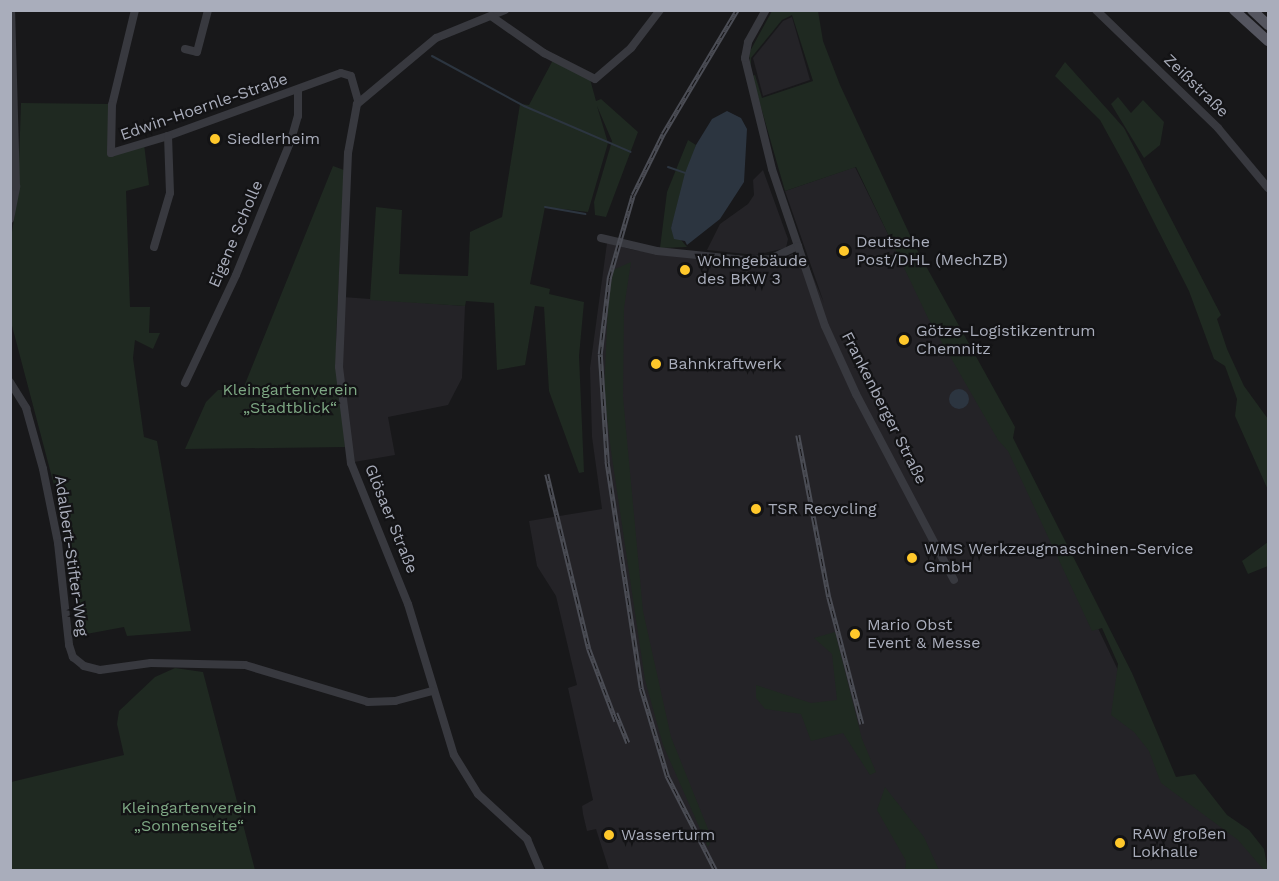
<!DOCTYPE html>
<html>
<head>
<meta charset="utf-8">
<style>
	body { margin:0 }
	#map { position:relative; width:1279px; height:881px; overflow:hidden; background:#18181a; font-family:"Work Sans",sans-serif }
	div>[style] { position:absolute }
	.built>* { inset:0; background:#242327 }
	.green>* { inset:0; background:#1f2921 }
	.water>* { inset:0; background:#2c3540 }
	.round { border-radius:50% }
	.stream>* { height:2px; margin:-1px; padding:0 1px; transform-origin:1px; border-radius:1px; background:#2c3540 }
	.minor>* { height:8px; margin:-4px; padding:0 4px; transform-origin:4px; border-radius:4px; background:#38393f }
	.major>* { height:10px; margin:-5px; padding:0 5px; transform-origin:5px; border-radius:5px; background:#54555f }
	.rail>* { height:4.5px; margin-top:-2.25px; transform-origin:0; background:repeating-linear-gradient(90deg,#131315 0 7px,#4b4d55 0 14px); box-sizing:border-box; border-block:2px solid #4b4d55 }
	.dots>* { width:16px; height:16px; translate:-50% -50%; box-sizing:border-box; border:3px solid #131315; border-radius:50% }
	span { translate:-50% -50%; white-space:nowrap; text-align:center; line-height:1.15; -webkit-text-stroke:4.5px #131315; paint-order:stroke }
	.street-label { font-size:16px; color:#a9adbb }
	.poi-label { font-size:16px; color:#a9adbb }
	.left { translate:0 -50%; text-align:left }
	.park-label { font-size:16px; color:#7ea884 }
	.frame { position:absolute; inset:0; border:12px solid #a9adbb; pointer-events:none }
</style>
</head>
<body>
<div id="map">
	<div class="built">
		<div style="clip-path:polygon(792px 17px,810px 80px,763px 96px,753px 58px,783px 21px)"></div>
		<div style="clip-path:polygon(855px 167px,922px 303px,1006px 435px,1167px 773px,1264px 859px,1268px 870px,609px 870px,596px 829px,587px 831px,583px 814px,582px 806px,593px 800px,568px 688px,577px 685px,556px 596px,537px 566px,529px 521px,602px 509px,592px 437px,590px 368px,607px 243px,634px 250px,722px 262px,722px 267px,726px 267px,727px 262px,771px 263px,802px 250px,824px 303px,785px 191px)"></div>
		<div style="clip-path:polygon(763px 170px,788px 239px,786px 248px,756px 255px,707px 250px,720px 224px,748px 204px,754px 195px,753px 180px)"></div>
		<div style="clip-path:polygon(343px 297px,465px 306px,462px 378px,448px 405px,388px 417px,395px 455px,354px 462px,342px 376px)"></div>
	</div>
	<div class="green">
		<div style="clip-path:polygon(772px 11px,818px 11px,823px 41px,840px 85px,916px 248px,1015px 427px,1013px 438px,1132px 673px,1176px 777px,1195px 774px,1227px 815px,1249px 830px,1264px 849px,1268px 870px,1264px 870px,1238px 840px,1161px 783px,1149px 751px,1134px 732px,1111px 715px,1118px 664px,1102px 628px,1092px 631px,1008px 451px,998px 440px,928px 318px,856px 167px,785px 191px,752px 76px,755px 75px,762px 98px,813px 81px,792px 15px,782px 20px,751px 58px,751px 70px,749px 53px)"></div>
		<div style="clip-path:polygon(553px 60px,590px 79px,596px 101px,601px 99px,638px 132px,606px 217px,595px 215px,594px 202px,612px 141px,597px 106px,608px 143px,588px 212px,545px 207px,530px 284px,550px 289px,549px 294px,584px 302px,579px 356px,584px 472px,579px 473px,549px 391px,544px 307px,535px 306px,525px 365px,497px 370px,494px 303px,466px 301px,465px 306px,370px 300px,376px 207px,402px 210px,399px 274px,468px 276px,470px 232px,502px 217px,520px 104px,529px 105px)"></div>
		<div style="clip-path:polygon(1065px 62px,1124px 128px,1221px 315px,1217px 319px,1227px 349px,1244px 386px,1268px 419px,1268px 490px,1235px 416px,1237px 399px,1225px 366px,1214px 359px,1189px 291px,1128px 171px,1100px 120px,1055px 76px)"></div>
		<div style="clip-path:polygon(1118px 97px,1131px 113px,1143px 100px,1164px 122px,1160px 145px,1144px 158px,1111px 104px)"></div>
		<div style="clip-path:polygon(21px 103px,110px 104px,113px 147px,117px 150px,144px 144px,149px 185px,126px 191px,130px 307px,150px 307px,149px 333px,160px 333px,153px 349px,135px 340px,133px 358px,144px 437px,157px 441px,191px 631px,127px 636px,124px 627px,81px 635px,64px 523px,11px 322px,11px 239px,18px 192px)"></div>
		<div style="clip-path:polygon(688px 140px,696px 145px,671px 228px,687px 247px,660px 248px,667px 192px)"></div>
		<div style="clip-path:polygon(333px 166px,344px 170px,336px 339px,345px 447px,185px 449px,206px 402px,218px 390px,243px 389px)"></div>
		<div style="clip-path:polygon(631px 262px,624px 308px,623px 397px,643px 611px,671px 737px,712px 839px,708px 847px,663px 745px,645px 680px,611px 451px,604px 392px,608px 304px,613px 270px)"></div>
		<div style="clip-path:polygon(1268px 542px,1268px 566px,1248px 574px,1242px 561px)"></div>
		<div style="clip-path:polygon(835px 632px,862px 739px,876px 772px,870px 775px,843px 733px,811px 741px,801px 714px,765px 709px,756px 698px,756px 685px,811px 703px,837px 700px,832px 654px,814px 638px)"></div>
		<div style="clip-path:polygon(175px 668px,203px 672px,255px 870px,11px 870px,11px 782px,124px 755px,117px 724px,119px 711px,155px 677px)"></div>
		<div style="clip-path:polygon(885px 787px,924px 837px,939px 870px,905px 870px,906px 861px,877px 810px)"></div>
	</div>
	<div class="water">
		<div style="clip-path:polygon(727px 111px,741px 118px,747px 129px,744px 182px,720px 219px,687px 245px,685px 241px,674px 239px,671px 228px,685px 173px,696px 145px,712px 119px)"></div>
		<div class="round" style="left:949px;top:389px;width:20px;height:20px"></div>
	</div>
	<div class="stream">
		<div style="left:432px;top:56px;width:105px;rotate:28.5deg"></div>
		<div style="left:524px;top:106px;width:116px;rotate:23.3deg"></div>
		<div style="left:668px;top:167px;width:18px;rotate:19deg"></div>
		<div style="left:545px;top:207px;width:41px;rotate:9.9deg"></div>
	</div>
	<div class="minor">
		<div style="left:135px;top:10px;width:98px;rotate:103.6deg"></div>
		<div style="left:112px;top:105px;width:48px;rotate:91.2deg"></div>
		<div style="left:111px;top:153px;width:59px;rotate:-16.6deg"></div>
		<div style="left:168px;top:136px;width:184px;rotate:-20deg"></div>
		<div style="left:341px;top:73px;width:10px;rotate:17deg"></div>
		<div style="left:351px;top:76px;width:26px;rotate:74deg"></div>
		<div style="left:505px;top:10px;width:74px;rotate:157.9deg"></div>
		<div style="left:436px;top:38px;width:103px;rotate:140.1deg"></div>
		<div style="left:357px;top:104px;width:50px;rotate:100.4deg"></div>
		<div style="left:348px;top:153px;width:214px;rotate:92.4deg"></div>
		<div style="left:339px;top:367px;width:97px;rotate:82.9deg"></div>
		<div style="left:351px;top:463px;width:152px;rotate:68deg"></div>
		<div style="left:408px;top:604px;width:158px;rotate:73.1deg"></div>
		<div style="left:454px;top:755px;width:46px;rotate:58.4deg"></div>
		<div style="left:478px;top:794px;width:67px;rotate:42.6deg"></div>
		<div style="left:527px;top:839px;width:34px;rotate:67deg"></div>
		<div style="left:1096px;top:10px;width:170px;rotate:44deg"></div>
		<div style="left:1218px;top:128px;width:78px;rotate:50.2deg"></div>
		<div style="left:491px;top:16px;width:65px;rotate:34.9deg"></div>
		<div style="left:544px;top:53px;width:57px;rotate:27deg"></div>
		<div style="left:595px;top:79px;width:48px;rotate:-40.7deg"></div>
		<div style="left:631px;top:48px;width:48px;rotate:-52.7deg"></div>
		<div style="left:185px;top:49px;width:12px;rotate:14deg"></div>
		<div style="left:197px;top:52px;width:43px;rotate:-75.3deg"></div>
		<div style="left:10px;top:219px;width:33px;rotate:-79deg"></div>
		<div style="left:16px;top:187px;width:177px;rotate:-91.6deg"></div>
		<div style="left:601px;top:238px;width:57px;rotate:13.1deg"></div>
		<div style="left:657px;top:251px;width:88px;rotate:5.8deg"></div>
		<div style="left:745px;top:260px;width:25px;rotate:-2deg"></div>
		<div style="left:770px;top:259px;width:31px;rotate:-25deg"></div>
		<div style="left:798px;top:246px;width:81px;rotate:-108.7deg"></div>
		<div style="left:772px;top:169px;width:114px;rotate:-103.7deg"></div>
		<div style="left:745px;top:58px;width:16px;rotate:-79deg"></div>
		<div style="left:748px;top:42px;width:37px;rotate:-61deg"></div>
		<div style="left:798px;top:246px;width:84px;rotate:71.4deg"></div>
		<div style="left:825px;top:326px;width:75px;rotate:65.5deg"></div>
		<div style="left:856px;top:394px;width:210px;rotate:62.2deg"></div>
		<div style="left:154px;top:247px;width:56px;rotate:-73.5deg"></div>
		<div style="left:170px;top:193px;width:57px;rotate:-92deg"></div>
		<div style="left:10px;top:382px;width:31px;rotate:58deg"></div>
		<div style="left:26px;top:408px;width:63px;rotate:74.4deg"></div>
		<div style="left:43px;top:469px;width:76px;rotate:78.5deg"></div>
		<div style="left:58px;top:543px;width:103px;rotate:83.8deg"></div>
		<div style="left:69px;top:645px;width:13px;rotate:72deg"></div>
		<div style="left:73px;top:657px;width:14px;rotate:39deg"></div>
		<div style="left:84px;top:666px;width:16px;rotate:14deg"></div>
		<div style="left:100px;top:670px;width:51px;rotate:-7.8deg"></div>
		<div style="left:151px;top:663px;width:94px;rotate:1.2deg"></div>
		<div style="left:245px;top:665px;width:128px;rotate:16.7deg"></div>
		<div style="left:368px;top:702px;width:27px;rotate:-2deg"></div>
		<div style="left:395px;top:701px;width:39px;rotate:-15deg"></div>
		<div style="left:185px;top:383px;width:119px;rotate:-64.7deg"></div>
		<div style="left:236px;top:275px;width:146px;rotate:-67.8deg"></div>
		<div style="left:291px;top:140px;width:25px;rotate:-74deg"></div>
		<div style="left:298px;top:116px;width:26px;rotate:-90deg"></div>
	</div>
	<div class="major">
		<div style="left:1234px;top:10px;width:46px;rotate:42.4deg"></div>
		<div style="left:1252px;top:10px;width:22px;rotate:43deg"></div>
	</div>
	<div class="rail">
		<div style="left:798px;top:435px;width:165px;rotate:79.2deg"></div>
		<div style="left:829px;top:597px;width:131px;rotate:75.4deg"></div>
		<div style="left:547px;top:474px;width:180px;rotate:76.5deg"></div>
		<div style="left:589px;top:649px;width:77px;rotate:69.4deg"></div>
		<div style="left:616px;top:713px;width:32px;rotate:68deg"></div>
		<div style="left:715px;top:870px;width:106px;rotate:-117.1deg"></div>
		<div style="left:667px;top:776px;width:92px;rotate:-106.5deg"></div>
		<div style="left:641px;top:688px;width:229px;rotate:-98.6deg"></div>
		<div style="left:607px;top:462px;width:108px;rotate:-93.7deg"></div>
		<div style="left:600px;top:354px;width:77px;rotate:-83.2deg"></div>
		<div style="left:609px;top:278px;width:86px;rotate:-73.9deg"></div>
		<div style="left:633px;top:195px;width:68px;rotate:-63.8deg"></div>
		<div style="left:663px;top:134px;width:144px;rotate:-59.2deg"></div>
	</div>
	<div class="dots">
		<div style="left:215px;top:139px;background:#ffc82b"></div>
		<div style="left:844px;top:251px;background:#ffc82b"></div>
		<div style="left:685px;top:270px;background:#ffc82b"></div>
		<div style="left:904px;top:340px;background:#ffc82b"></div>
		<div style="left:656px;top:364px;background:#ffc82b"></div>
		<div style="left:756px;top:509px;background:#ffc82b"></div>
		<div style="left:912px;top:558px;background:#ffc82b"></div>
		<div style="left:855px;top:634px;background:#ffc82b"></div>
		<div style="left:609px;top:835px;background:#ffc82b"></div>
		<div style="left:1120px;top:843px;background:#ffc82b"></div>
	</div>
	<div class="street-label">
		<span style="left:1196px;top:86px;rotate:44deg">Zeißstraße</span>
		<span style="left:204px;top:107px;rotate:-19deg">Edwin-Hoernle-Straße</span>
		<span style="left:236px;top:234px;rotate:-67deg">Eigene Scholle</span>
		<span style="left:884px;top:408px;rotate:63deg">Frankenberger Straße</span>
		<span style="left:391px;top:519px;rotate:68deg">Glösaer Straße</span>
		<span style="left:71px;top:556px;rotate:82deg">Adalbert-Stifter-Weg</span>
	</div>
	<div class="poi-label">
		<span class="left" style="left:227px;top:139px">Siedlerheim</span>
		<span class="left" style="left:856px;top:251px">Deutsche<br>Post/DHL (MechZB)</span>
		<span class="left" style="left:697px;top:270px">Wohngebäude<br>des BKW 3</span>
		<span class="left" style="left:916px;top:340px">Götze-Logistikzentrum<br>Chemnitz</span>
		<span class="left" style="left:668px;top:364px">Bahnkraftwerk</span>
		<span class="left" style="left:768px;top:509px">TSR Recycling</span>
		<span class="left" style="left:924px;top:558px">WMS Werkzeugmaschinen-Service<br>GmbH</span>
		<span class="left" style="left:867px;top:634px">Mario Obst<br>Event &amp; Messe</span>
		<span class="left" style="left:1132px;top:843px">RAW großen<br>Lokhalle</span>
		<span class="left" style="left:621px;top:835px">Wasserturm</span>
	</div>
	<div class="park-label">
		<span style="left:290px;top:399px">Kleingartenverein<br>„Stadtblick“</span>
		<span style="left:189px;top:817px">Kleingartenverein<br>„Sonnenseite“</span>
	</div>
	<div class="frame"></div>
</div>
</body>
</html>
